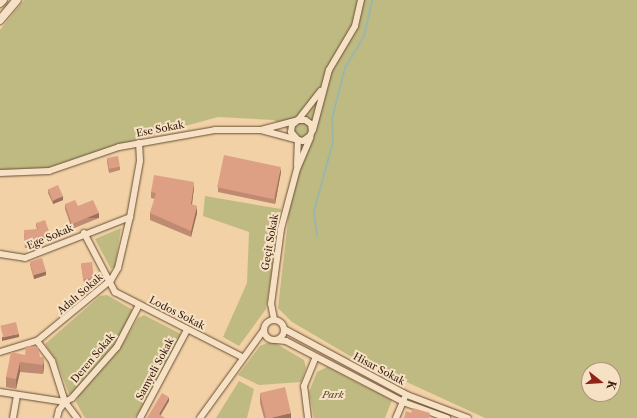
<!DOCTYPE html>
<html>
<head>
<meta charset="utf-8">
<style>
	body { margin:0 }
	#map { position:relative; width:637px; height:418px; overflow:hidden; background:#f1d1a5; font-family:"Libre Caslon Text",serif }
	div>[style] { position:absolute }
	.green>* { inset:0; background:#bfba82 }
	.stream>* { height:2px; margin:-1px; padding:0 1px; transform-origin:1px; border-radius:1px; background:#9bb7aa }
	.roads { filter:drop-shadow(0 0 1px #684d35) drop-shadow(0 0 1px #684d35) }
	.street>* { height:6px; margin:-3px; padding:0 3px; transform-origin:3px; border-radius:3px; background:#f6e1c4 }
	.street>.ring { margin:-3px; padding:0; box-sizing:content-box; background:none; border:6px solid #f6e1c4; border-radius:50% }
	.secondary>* { height:8px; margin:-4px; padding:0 4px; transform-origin:4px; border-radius:4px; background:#f6e1c4 }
	.wall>* { inset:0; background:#bf8a72 }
	.shaded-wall>* { inset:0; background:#9b705c; transform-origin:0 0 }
	.building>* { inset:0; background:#dea084; transform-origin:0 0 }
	span { translate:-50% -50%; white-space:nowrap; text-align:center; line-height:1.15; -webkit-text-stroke:4px #f6e1c4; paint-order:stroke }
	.street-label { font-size:10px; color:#3a2110 }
	.park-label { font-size:10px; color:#5b472c; font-style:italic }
	.north { position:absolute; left:581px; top:362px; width:40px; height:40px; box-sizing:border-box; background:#f6e1c4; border:1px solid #ab947c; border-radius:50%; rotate:107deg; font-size:11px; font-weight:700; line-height:16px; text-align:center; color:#3a2110 }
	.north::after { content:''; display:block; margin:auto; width:14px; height:18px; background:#8f2418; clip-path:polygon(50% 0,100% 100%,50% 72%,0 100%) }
</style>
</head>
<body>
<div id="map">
	<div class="green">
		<div style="clip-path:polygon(evenodd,24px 0,637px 0,637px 418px,485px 418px,350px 356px,292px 322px,278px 308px,289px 211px,303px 148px,299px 138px,274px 120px,218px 117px,138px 139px,54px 168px,0 172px,0 30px,24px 0,589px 370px,613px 370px,613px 394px,589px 394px,589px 370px)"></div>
		<div style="clip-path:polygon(205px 196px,281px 209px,266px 309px,239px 346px,223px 337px,247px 283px,249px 232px,203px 216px)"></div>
		<div style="clip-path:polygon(121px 228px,115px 266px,111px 269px,95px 239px)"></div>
		<div style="clip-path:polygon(107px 295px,133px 310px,127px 327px,114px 347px,73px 393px,69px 394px,56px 360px,45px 344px,100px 296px)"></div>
		<div style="clip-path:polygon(144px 315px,181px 334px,159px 380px,135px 418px,85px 418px,76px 402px,79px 395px,119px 350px,138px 318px)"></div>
		<div style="clip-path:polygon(267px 343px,275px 343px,304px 360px,306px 368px,301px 382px,259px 385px,238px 375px,260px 346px)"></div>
		<div style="clip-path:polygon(327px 367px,392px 400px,385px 418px,314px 418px,309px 392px,317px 372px)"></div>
		<div style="clip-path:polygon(239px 381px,254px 389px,247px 418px,216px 418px)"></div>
	</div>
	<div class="stream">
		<div style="left:317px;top:236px;width:25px;rotate:-97deg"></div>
		<div style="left:314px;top:211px;width:72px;rotate:-74.6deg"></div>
		<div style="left:333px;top:142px;width:23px;rotate:-92deg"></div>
		<div style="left:332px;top:119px;width:53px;rotate:-75.7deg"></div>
		<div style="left:345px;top:68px;width:37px;rotate:-59deg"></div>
		<div style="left:364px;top:36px;width:37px;rotate:-77deg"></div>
	</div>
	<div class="roads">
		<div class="street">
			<div style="left:261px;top:130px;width:38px;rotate:-15deg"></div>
			<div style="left:298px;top:120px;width:37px;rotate:-52deg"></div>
			<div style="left:313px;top:130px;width:62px;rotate:-75.1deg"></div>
			<div style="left:329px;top:70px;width:51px;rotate:-59.4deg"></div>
			<div style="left:355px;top:26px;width:27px;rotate:-77deg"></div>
			<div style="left:297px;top:165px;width:25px;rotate:-88deg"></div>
			<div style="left:0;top:173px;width:49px;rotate:-2.3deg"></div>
			<div style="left:49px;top:171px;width:74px;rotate:-18.9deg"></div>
			<div style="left:119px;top:147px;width:97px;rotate:-10deg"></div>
			<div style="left:215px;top:130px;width:46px"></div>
			<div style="left:261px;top:130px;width:38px;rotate:15deg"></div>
			<div style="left:298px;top:140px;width:5px;rotate:11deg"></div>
			<div style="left:303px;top:141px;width:9px;rotate:-36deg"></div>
			<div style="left:310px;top:136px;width:5px;rotate:-68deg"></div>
			<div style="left:312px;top:131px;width:7px;rotate:-98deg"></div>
			<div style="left:311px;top:124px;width:7px;rotate:-146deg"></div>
			<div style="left:305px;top:120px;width:7px;rotate:180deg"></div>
			<div style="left:298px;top:120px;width:8px;rotate:140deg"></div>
			<div style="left:292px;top:125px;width:7px;rotate:98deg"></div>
			<div style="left:291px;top:132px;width:11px;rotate:49deg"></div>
			<div style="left:84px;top:233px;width:67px;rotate:62.3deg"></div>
			<div style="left:115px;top:292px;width:143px;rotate:27.1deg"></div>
			<div style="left:0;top:254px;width:25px;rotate:9deg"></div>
			<div style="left:25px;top:258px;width:113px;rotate:-21.3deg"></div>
			<div style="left:274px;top:319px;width:15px;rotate:-101deg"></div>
			<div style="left:271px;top:304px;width:76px;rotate:-82.4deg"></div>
			<div style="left:281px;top:229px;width:62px;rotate:-75.1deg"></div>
			<div style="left:297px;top:169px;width:34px;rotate:-67deg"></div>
			<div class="ring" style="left:264px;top:320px;width:14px;height:14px"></div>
			<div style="left:284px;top:329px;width:140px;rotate:28.2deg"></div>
			<div style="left:407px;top:395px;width:65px;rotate:20.7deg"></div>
			<div style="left:276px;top:340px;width:10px;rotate:6deg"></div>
			<div style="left:286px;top:341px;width:132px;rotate:27.5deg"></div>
			<div style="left:403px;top:402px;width:47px;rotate:20deg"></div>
			<div style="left:37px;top:341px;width:25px;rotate:53deg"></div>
			<div style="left:52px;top:361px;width:43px;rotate:72.4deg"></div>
			<div style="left:65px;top:402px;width:20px;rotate:53deg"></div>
			<div style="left:0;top:352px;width:39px;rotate:-17deg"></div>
			<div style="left:37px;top:341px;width:96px;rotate:-39.5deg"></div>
			<div style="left:111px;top:280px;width:14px;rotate:-60deg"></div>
			<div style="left:118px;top:268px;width:52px;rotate:-76.8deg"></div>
			<div style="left:130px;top:217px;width:57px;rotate:-79.9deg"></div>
			<div style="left:140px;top:161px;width:18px;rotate:-93deg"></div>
			<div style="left:0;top:392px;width:66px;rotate:8.7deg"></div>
			<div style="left:13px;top:418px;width:23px;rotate:-80deg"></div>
			<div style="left:57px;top:418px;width:8px;rotate:-76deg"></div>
			<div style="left:59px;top:410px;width:10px;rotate:-53deg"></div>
			<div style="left:65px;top:402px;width:8px;rotate:-30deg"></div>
			<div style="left:72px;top:398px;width:68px;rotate:-48.6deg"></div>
			<div style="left:117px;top:347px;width:47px;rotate:-62.4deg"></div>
			<div style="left:140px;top:418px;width:100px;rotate:-61.9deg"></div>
			<div style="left:200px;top:418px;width:109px;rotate:-54deg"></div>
			<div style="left:308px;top:418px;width:32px;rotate:-97deg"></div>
			<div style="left:304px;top:386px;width:31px;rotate:-68deg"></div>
			<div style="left:396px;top:418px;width:21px;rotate:-67deg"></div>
		</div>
		<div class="secondary">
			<div style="left:0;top:3px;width:4px;rotate:-45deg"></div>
			<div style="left:0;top:20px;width:26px;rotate:-50deg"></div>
		</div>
	</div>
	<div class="wall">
		<div style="clip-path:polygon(107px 159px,120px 167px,120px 170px,109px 173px,107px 162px)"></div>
		<div style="clip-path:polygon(281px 172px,275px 204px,218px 192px,218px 187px)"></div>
		<div style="clip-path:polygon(194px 188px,192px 205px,197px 213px,191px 237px,150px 220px,150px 213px,155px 199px,151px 198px,151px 192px)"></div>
		<div style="clip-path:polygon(48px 189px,63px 200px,53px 204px,48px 193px)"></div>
		<div style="clip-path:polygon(65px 204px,78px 206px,99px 218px,72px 229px,65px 209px)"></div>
		<div style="clip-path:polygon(36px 223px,50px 237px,37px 242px,37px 247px,25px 248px,24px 234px,37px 229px,36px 226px)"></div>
		<div style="clip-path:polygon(30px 262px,46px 275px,34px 279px,30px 265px)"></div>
		<div style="clip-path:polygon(81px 264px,94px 278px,94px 281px,84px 283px)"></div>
		<div style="clip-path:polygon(25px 355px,40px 357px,44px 367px,43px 374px,20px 372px,16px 389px,6px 387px,6px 377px)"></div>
		<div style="clip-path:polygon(260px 393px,291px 418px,264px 418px,260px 403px)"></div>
	</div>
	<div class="shaded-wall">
		<div style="clip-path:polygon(281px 167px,281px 172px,275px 204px,275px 199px)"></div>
		<div style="clip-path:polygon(194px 182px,194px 188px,191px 211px,191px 204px)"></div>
		<div style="clip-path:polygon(63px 196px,63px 200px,53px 204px,53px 201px)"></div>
		<div style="clip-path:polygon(197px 206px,197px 213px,191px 237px,191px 231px)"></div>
		<div style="left:99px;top:213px;width:5px;height:29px;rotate:90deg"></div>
		<div style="clip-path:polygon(50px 234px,50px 237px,37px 242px,37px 239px)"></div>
		<div style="clip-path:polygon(46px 271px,46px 275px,34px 279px,34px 275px)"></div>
		<div style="clip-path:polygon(19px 334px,19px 337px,2px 341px,2px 337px)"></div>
		<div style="clip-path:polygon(44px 357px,44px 367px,43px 374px,43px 365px)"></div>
		<div style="clip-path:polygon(20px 362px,20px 372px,16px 389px,16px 379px)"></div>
		<div style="clip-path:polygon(169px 397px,169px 401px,159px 418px,159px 414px)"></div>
		<div style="clip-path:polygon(291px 413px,291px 418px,271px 418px)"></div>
	</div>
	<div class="building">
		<div style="left:224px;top:155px;width:58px;height:33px;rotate:12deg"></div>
		<div style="left:118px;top:156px;width:11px;height:11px;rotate:80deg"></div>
		<div style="clip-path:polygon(154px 175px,194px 182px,191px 204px,197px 206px,191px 231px,150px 213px,156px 193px,151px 192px)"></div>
		<div style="left:58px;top:185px;width:12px;height:11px;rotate:66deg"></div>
		<div style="clip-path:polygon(75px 200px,78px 206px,93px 200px,99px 213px,72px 224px,65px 204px)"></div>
		<div style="clip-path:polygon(45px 220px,50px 234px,37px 239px,37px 244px,25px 245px,24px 230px,38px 229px,36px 223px)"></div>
		<div style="left:42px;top:258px;width:14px;height:13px;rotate:73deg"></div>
		<div style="left:92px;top:262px;width:16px;height:11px;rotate:83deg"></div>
		<div style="left:16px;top:322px;width:12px;height:16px;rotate:76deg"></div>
		<div style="clip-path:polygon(26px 346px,38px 347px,40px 357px,44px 357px,43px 365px,20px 362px,16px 379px,6px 377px,11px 352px,25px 355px)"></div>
		<div style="clip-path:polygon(285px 387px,291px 413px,271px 418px,266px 418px,260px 393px)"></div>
		<div style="clip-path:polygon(162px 393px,169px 397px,159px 414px,165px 418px,147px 418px)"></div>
		<div style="clip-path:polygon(413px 408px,430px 413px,429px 418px,430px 418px,404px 418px,406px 411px,411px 413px)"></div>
	</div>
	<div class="street-label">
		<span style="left:160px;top:129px;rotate:-11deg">Ese Sokak</span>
		<span style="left:50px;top:237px;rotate:-23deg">Ege Sokak</span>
		<span style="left:270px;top:242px;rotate:-80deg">Geçit Sokak</span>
		<span style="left:80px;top:294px;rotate:-41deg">Adalı Sokak</span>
		<span style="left:177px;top:313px;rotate:27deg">Lodos Sokak</span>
		<span style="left:93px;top:358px;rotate:-50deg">Deren Sokak</span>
		<span style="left:155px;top:369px;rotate:-62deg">Samyeli Sokak</span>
		<span style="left:379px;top:369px;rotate:28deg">Hisar Sokak</span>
	</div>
	<div class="park-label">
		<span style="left:333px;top:395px">Park</span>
	</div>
	<div class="north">K</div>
</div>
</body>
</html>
